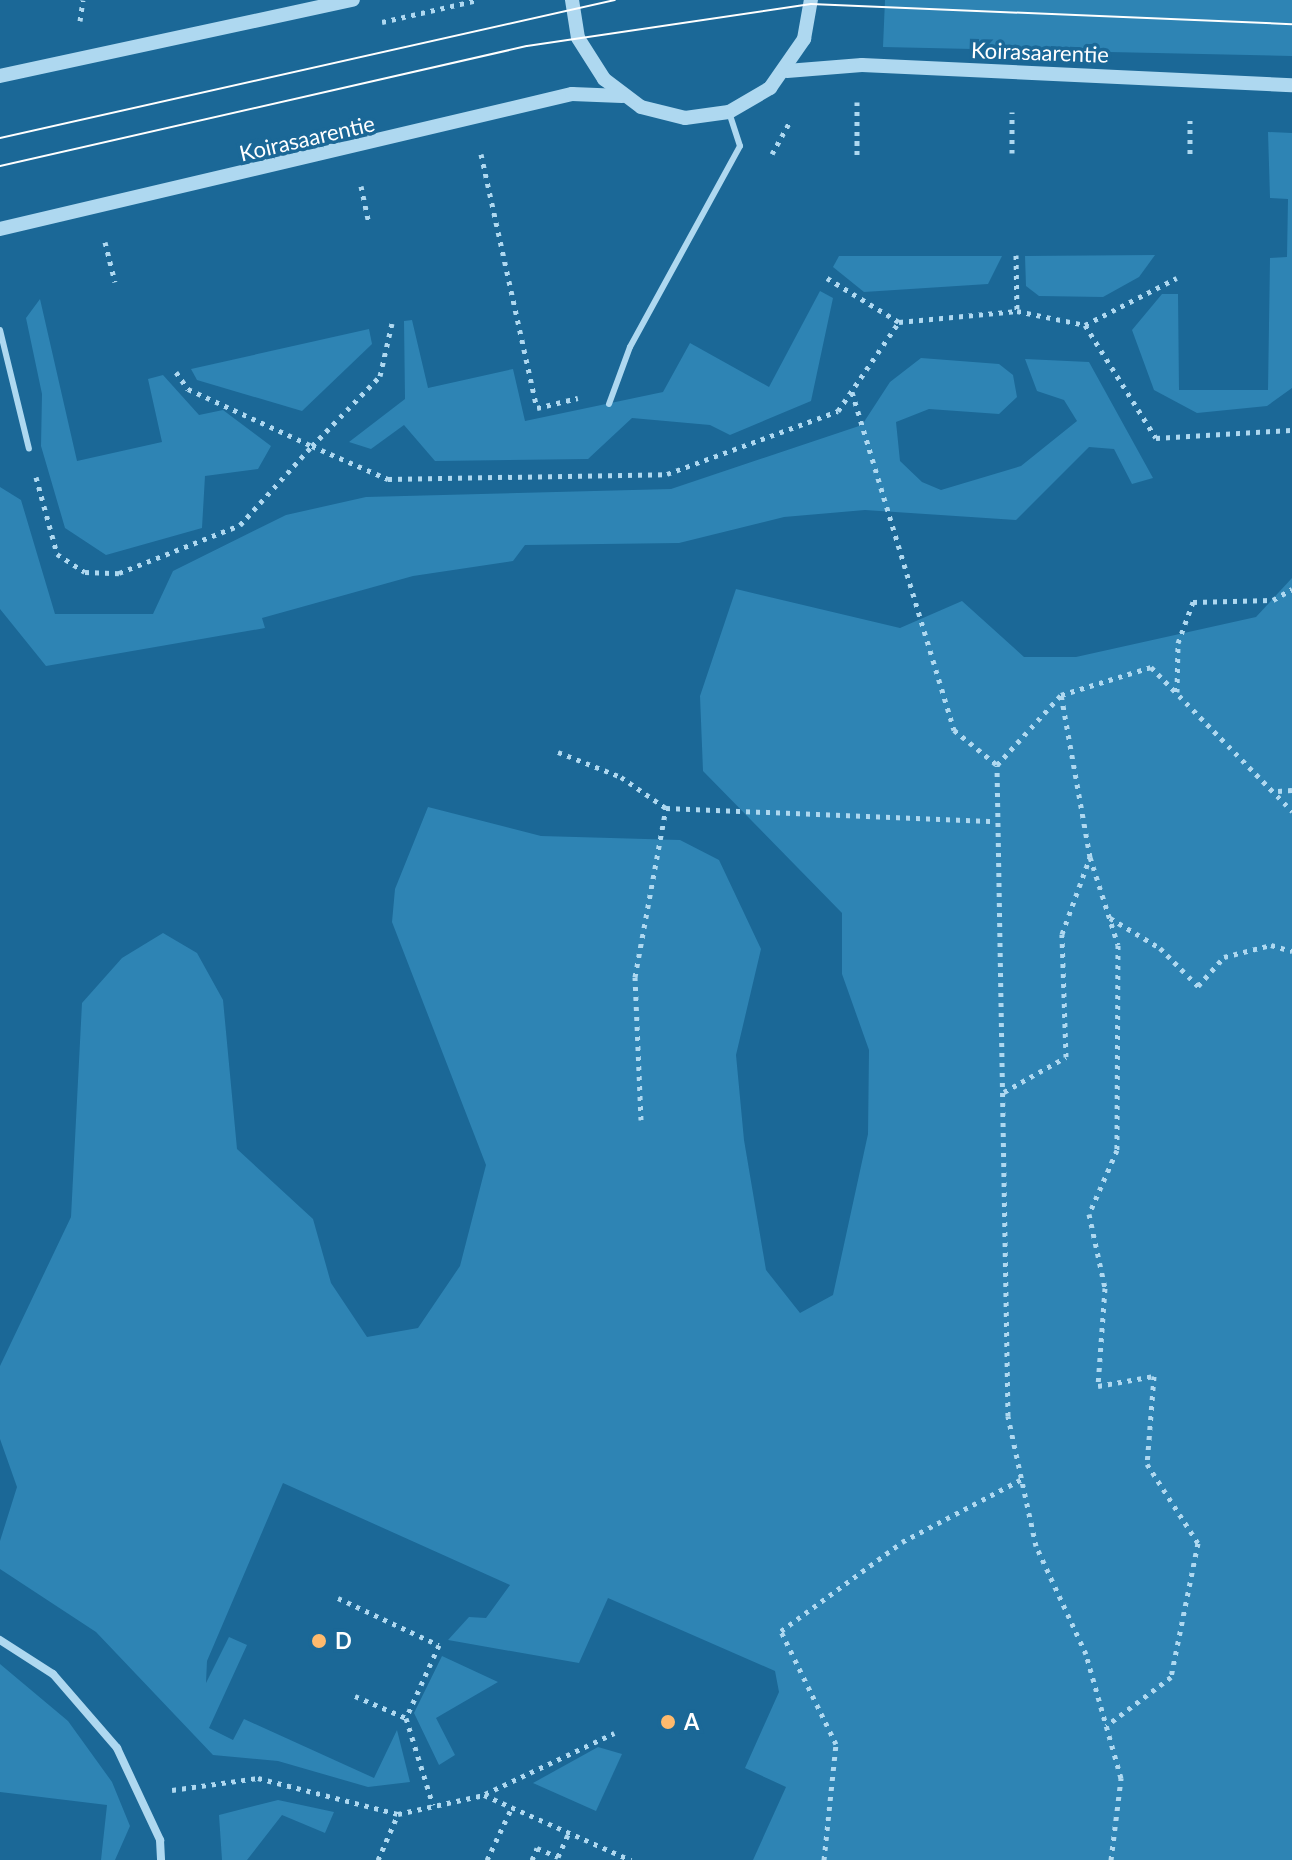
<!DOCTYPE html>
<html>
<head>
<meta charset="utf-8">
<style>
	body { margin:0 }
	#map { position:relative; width:1292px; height:1860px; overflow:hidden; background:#1b6897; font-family:Lato,sans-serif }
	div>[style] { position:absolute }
	.green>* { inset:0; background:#2e84b4 }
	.path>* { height:5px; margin-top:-2.5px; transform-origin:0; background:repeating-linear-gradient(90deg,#aed8f0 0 4px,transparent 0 10px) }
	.service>* { height:6px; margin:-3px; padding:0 3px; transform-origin:3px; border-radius:3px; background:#aed8f0 }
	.minor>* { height:8px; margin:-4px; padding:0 4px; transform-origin:4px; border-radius:4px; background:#aed8f0 }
	.tertiary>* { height:14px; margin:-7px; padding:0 7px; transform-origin:7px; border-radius:7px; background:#aed8f0 }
	.tram>* { height:2px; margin:-1px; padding:0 1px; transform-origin:1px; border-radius:1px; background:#fff }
	.dots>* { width:22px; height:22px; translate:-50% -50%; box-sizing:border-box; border:4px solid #1b6897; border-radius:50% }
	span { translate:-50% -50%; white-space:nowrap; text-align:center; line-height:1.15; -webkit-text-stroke:7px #1b6897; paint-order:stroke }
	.street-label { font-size:22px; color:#fff }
	.poi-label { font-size:22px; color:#fff; font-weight:700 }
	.left { translate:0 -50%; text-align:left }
</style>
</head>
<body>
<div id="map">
	<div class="green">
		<div style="clip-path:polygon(885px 0,1292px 0,1292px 56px,883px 47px)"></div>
		<div style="clip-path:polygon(1268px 132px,1292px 133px,1292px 388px,1267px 406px,1197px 413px,1154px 390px,1132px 330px,1162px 294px,1178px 294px,1179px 390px,1268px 390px,1270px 258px,1287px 257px,1288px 199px,1270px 198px)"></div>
		<div style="clip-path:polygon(1155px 255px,1139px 277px,1103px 297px,1039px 296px,1026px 286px,1025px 256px)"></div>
		<div style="clip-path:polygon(839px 256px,1002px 256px,988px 284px,864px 292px,833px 267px)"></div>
		<div style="clip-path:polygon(820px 291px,833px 298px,811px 401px,730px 435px,710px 425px,632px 418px,588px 459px,435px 461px,404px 425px,371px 449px,349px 442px,405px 399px,404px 321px,412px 320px,428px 388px,513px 369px,525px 421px,663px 392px,690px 343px,769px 387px)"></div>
		<div style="clip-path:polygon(40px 299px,77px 461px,162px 442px,148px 379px,163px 375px,199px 415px,223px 410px,271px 446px,258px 469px,205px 476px,202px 528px,106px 555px,65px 528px,41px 446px,42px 394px,26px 318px)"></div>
		<div style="clip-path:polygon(369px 329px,372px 344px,302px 411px,197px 380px,191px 369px)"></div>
		<div style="clip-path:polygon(921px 358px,999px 364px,1013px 375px,1017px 397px,999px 414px,929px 409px,896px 422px,900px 461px,922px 482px,941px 490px,1021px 466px,1077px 421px,1064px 400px,1037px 391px,1025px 359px,1089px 362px,1153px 478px,1132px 484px,1114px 449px,1089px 447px,1016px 520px,865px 510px,784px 517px,679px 543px,525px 545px,513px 561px,413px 576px,262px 618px,265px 628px,46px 666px,0 609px,0 487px,21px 500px,55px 614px,153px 614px,173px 571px,286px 515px,366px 497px,671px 489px,862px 425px,890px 382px)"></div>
		<div style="clip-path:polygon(1292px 578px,1292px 1860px,753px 1860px,786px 1787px,745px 1768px,779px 1692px,775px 1671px,608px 1598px,579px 1663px,448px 1640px,469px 1617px,486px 1618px,510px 1585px,283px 1483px,207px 1661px,206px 1683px,229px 1637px,247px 1645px,209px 1728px,233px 1740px,244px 1719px,374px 1778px,397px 1730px,410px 1782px,368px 1787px,278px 1761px,213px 1755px,96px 1632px,0 1569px,0 1541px,17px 1487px,0 1439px,0 1366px,71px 1217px,82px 1003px,122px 958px,163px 933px,197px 953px,223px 1000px,237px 1149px,313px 1219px,331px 1283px,367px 1337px,418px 1328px,460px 1266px,486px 1165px,392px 922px,395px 889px,428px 807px,541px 836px,680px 840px,719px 860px,761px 949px,736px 1055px,744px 1140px,766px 1270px,800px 1313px,833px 1295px,868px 1134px,869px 1050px,842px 974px,842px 913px,703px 771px,700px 696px,736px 589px,900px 628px,962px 601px,1024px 657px,1076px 657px,1256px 617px)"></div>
		<div style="clip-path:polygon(442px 1656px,498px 1682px,436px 1718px,455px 1755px,439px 1765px,414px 1713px)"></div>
		<div style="clip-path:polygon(0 1664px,68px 1721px,112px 1782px,130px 1826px,115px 1860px,101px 1860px,107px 1805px,0 1792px)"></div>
		<div style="clip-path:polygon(598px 1747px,622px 1754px,596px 1811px,533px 1783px)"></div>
		<div style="clip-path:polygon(278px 1800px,334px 1812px,325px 1833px,282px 1815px,247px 1860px,222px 1860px,219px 1815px)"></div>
	</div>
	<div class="path">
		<div style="left:80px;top:21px;width:21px;rotate:-82deg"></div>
		<div style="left:382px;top:22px;width:98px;rotate:-12.9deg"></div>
		<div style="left:1190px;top:120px;width:34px;rotate:90deg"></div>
		<div style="left:1012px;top:153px;width:41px;rotate:-90deg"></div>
		<div style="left:481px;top:154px;width:260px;rotate:77.6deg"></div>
		<div style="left:537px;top:408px;width:42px;rotate:-13.7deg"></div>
		<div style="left:772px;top:154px;width:39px;rotate:-61deg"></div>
		<div style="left:857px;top:155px;width:53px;rotate:-90deg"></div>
		<div style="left:361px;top:186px;width:39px;rotate:78deg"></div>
		<div style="left:105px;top:242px;width:41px;rotate:76deg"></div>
		<div style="left:1016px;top:255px;width:56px;rotate:89deg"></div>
		<div style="left:827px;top:278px;width:84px;rotate:31.4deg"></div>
		<div style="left:899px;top:322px;width:119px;rotate:-5.3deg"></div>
		<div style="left:1017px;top:311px;width:69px;rotate:11.6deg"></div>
		<div style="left:1085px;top:325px;width:103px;rotate:-27.1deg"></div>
		<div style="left:1085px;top:325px;width:133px;rotate:57.9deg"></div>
		<div style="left:1156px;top:438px;width:135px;rotate:-3.4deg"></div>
		<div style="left:176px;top:372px;width:21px;rotate:55deg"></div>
		<div style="left:188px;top:389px;width:136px;rotate:24.7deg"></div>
		<div style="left:312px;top:446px;width:98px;rotate:-45.8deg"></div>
		<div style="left:380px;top:376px;width:54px;rotate:-77.2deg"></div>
		<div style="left:852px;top:392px;width:353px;rotate:73.2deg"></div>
		<div style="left:954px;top:730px;width:55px;rotate:39.1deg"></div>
		<div style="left:36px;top:477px;width:80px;rotate:74.7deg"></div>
		<div style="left:57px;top:554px;width:33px;rotate:33deg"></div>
		<div style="left:85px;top:572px;width:34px;rotate:2deg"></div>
		<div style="left:119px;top:573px;width:130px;rotate:-21.6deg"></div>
		<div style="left:240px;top:525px;width:107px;rotate:-47.7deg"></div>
		<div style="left:312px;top:446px;width:83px;rotate:23.5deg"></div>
		<div style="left:388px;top:479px;width:279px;rotate:-1deg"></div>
		<div style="left:667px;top:474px;width:182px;rotate:-20.2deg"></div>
		<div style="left:838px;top:411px;width:108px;rotate:-55.6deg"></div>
		<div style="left:1177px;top:692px;width:49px;rotate:-88.8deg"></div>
		<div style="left:1178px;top:643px;width:44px;rotate:-69.9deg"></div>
		<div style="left:1193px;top:602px;width:80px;rotate:-1.4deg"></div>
		<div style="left:1273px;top:600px;width:22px;rotate:-30deg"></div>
		<div style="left:558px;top:752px;width:68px;rotate:21.6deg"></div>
		<div style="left:621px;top:777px;width:55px;rotate:34.6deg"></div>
		<div style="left:666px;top:808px;width:330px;rotate:2.3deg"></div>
		<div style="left:1278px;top:791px;width:14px;rotate:-4deg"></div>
		<div style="left:1090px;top:857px;width:92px;rotate:72.3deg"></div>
		<div style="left:1118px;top:945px;width:205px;rotate:90.3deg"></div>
		<div style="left:1117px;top:1150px;width:70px;rotate:113.6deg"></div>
		<div style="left:1089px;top:1214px;width:76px;rotate:77.8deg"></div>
		<div style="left:1105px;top:1288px;width:98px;rotate:94.1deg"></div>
		<div style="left:1098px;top:1386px;width:57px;rotate:-10.1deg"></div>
		<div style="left:1154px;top:1376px;width:88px;rotate:94.5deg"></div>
		<div style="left:1147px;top:1464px;width:94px;rotate:57.2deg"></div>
		<div style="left:1198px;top:1543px;width:137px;rotate:101.4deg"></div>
		<div style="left:1171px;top:1677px;width:81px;rotate:143deg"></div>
		<div style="left:1110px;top:918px;width:58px;rotate:31deg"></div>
		<div style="left:1160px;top:948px;width:54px;rotate:45deg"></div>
		<div style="left:1198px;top:986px;width:39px;rotate:-48deg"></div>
		<div style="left:1224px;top:957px;width:49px;rotate:-14.3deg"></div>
		<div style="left:1271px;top:945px;width:22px;rotate:16deg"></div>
		<div style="left:1004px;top:1092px;width:71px;rotate:-29.4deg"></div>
		<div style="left:1066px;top:1057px;width:123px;rotate:-91.9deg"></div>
		<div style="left:1062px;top:934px;width:82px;rotate:-70deg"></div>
		<div style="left:1090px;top:857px;width:165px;rotate:-100.1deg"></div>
		<div style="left:641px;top:1120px;width:143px;rotate:-92.4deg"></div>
		<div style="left:635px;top:977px;width:172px;rotate:-79.6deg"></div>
		<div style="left:338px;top:1598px;width:111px;rotate:25deg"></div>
		<div style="left:439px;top:1645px;width:80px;rotate:114.3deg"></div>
		<div style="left:355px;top:1696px;width:56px;rotate:23.3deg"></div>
		<div style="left:406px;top:1718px;width:91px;rotate:72.8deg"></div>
		<div style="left:172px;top:1790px;width:87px;rotate:-7.9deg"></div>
		<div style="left:258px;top:1778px;width:145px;rotate:14.4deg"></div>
		<div style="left:398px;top:1814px;width:88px;rotate:-12.5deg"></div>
		<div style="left:484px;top:1795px;width:161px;rotate:23.9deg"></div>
		<div style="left:485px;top:1794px;width:143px;rotate:-25.3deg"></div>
		<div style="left:378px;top:1860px;width:50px;rotate:-66.5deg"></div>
		<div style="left:487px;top:1860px;width:59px;rotate:-64.7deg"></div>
		<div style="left:532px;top:1860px;width:13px;rotate:-67deg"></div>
		<div style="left:537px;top:1848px;width:23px;rotate:23deg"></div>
		<div style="left:558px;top:1857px;width:27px;rotate:-66deg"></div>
		<div style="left:824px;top:1860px;width:117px;rotate:-84.1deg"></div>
		<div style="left:836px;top:1744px;width:126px;rotate:-116deg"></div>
		<div style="left:781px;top:1631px;width:150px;rotate:-36.3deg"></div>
		<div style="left:902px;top:1542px;width:136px;rotate:-27.7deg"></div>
		<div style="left:1111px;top:1860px;width:83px;rotate:-83deg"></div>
		<div style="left:1121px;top:1778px;width:129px;rotate:-105.8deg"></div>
		<div style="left:1086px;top:1654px;width:119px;rotate:-114.8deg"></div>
		<div style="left:1036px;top:1546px;width:133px;rotate:-102.2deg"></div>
		<div style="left:1008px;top:1416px;width:651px;rotate:-90.97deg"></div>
		<div style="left:997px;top:765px;width:95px;rotate:-47.6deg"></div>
		<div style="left:1061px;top:695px;width:94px;rotate:-17.3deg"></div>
		<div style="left:1151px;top:667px;width:202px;rotate:45.6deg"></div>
	</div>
	<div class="service">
		<div style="left:0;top:330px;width:122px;rotate:76.3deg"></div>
		<div style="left:609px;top:404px;width:61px;rotate:-69.8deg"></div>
		<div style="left:630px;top:347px;width:229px;rotate:-61.3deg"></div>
		<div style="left:740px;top:146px;width:35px;rotate:-108deg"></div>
	</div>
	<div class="minor">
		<div style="left:0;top:1640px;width:63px;rotate:32.7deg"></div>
		<div style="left:53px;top:1674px;width:98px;rotate:49.1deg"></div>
		<div style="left:117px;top:1748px;width:102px;rotate:64.9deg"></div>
		<div style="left:160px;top:1840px;width:20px;rotate:87deg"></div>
	</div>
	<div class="tertiary">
		<div style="left:572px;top:0;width:38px;rotate:81deg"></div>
		<div style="left:578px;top:38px;width:49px;rotate:57.6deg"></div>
		<div style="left:604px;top:79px;width:46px;rotate:37.1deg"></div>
		<div style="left:641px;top:107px;width:45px;rotate:14deg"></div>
		<div style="left:685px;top:118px;width:44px;rotate:-7.8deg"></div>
		<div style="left:729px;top:112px;width:48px;rotate:-30.3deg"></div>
		<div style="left:770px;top:88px;width:60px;rotate:-55.2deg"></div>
		<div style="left:804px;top:39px;width:40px;rotate:-80deg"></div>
		<div style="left:787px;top:71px;width:75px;rotate:-4.6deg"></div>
		<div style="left:862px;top:65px;width:430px;rotate:2.7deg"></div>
		<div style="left:0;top:76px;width:361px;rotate:-12.2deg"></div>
		<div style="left:0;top:229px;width:588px;rotate:-13.28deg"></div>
		<div style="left:572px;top:94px;width:50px;rotate:2.3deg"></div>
	</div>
	<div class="tram">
		<div style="left:0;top:138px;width:630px;rotate:-12.65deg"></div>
		<div style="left:0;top:166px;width:540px;rotate:-12.83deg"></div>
		<div style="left:527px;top:46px;width:287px;rotate:-8.4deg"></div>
		<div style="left:811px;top:4px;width:481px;rotate:2.4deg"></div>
	</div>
	<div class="dots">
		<div style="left:319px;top:1641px;background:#ffba6d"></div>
		<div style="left:668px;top:1722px;background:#ffba6d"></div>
	</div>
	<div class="street-label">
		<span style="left:1040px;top:52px;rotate:2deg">Koirasaarentie</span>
		<span style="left:307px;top:138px;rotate:-13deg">Koirasaarentie</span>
	</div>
	<div class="poi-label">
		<span class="left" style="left:335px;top:1641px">D</span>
		<span class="left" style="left:684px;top:1722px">A</span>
	</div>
</div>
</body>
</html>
